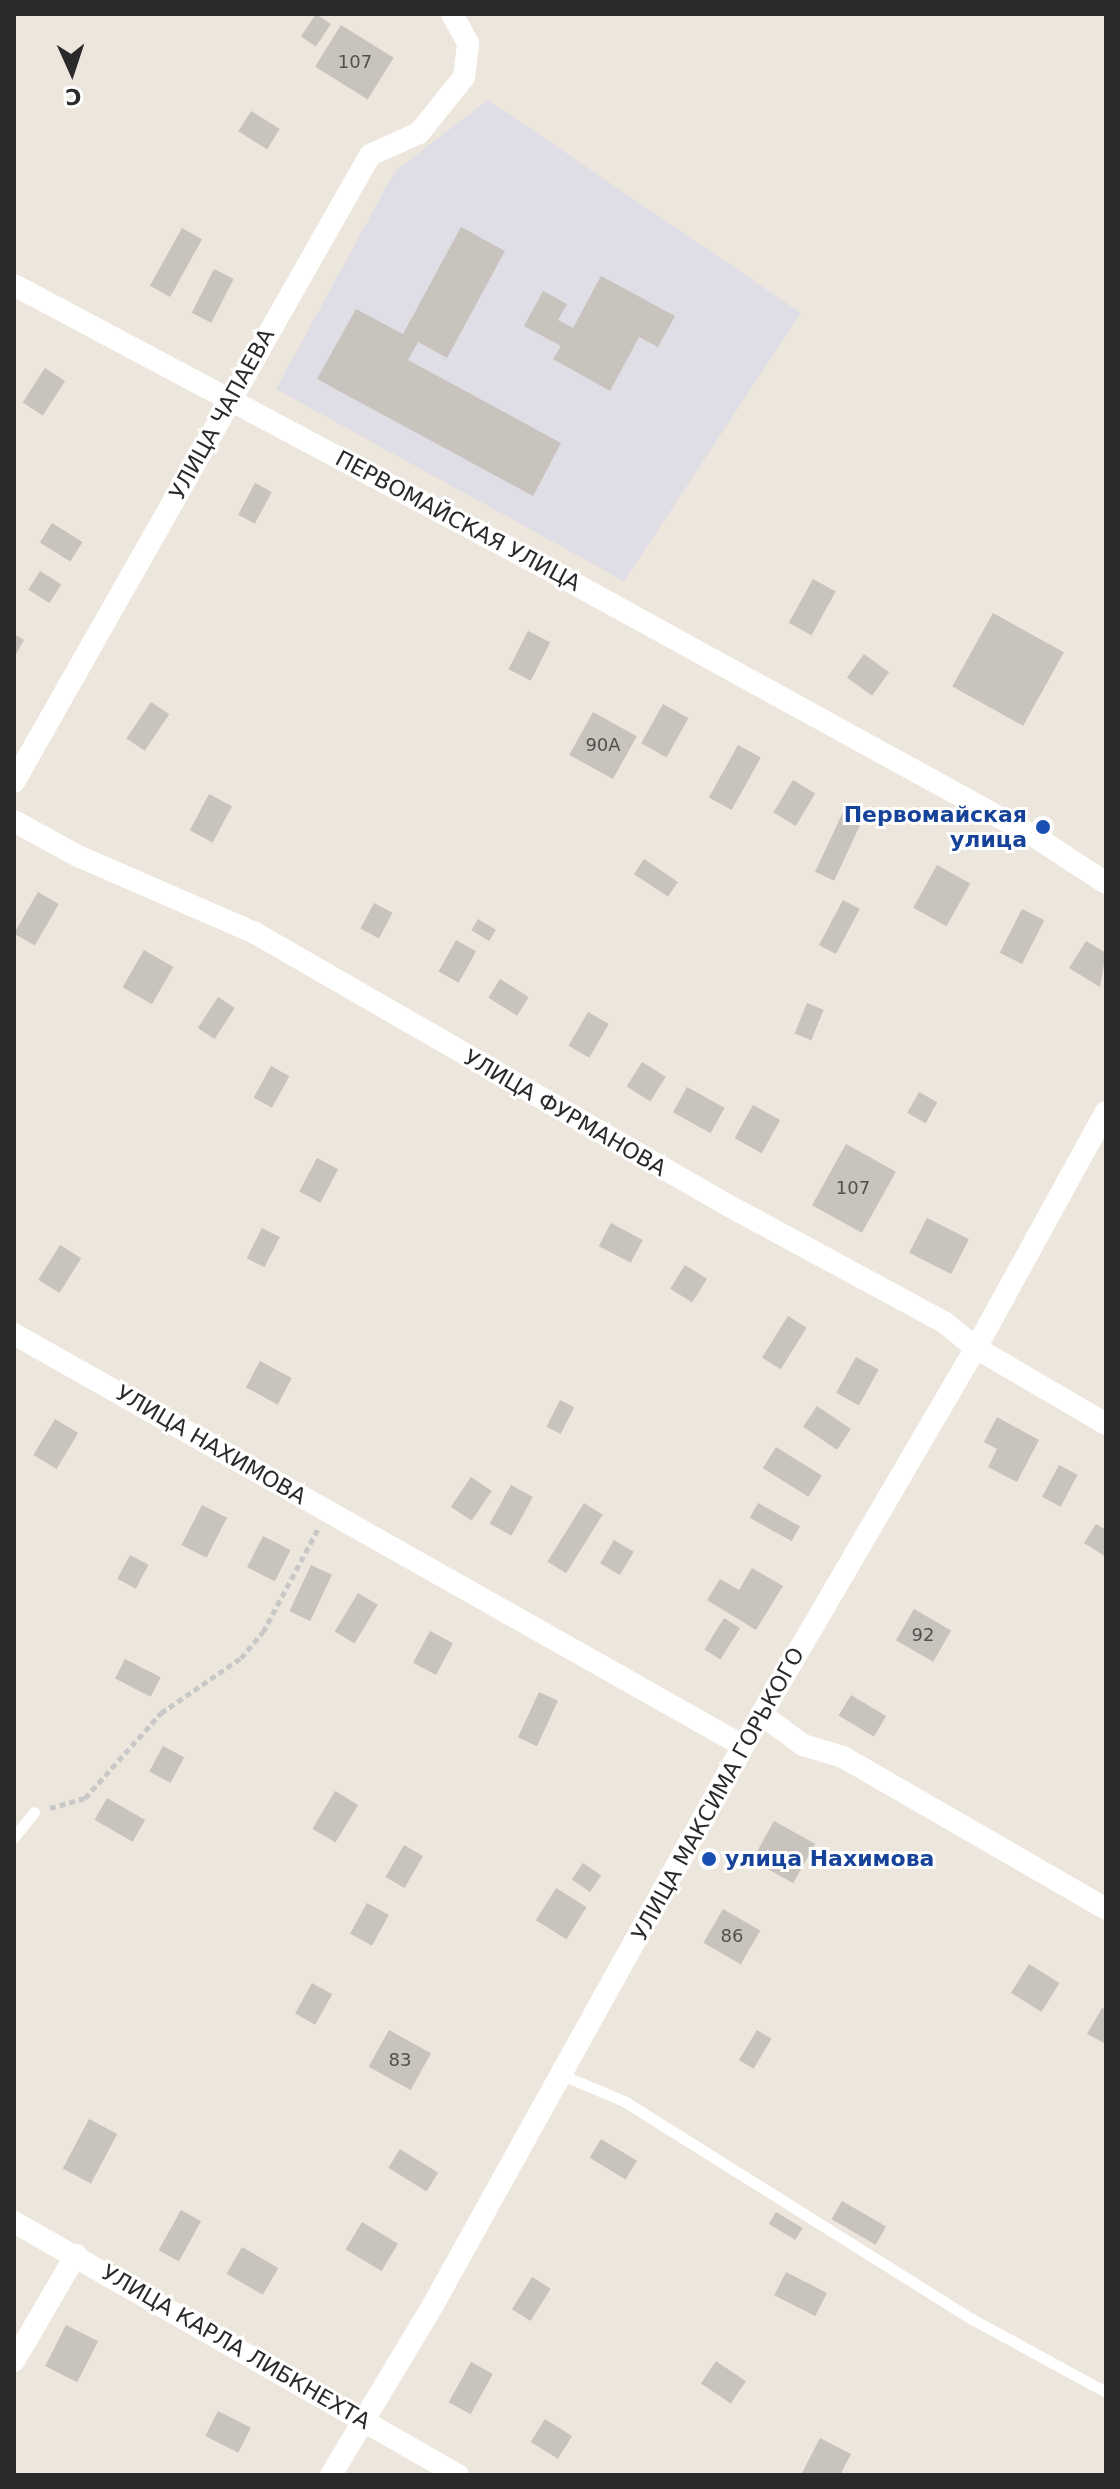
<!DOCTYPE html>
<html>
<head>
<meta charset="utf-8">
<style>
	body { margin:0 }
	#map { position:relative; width:1120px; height:2489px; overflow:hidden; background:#ede6dc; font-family:"DejaVu Sans",sans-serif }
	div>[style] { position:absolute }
	.industrial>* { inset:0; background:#dfdde5 }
	.building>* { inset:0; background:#c8c3bc; transform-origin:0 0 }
	.path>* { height:5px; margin-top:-2.5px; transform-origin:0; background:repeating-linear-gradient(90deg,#c8c8c8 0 6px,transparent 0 10px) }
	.lane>* { height:11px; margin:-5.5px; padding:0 5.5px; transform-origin:5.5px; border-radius:5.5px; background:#fff }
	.street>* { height:22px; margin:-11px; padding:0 11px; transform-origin:11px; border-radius:11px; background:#fff }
	.dots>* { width:22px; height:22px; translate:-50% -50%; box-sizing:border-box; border:4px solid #fff; border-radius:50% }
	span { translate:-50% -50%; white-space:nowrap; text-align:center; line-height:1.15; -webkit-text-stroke:6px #fff; paint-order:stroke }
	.number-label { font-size:18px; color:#52504e }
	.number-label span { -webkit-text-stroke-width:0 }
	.street-label { font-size:22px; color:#2a2a2a }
	.transit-label { font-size:22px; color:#164399; font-weight:700 }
	.right { translate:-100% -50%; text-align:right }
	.left { translate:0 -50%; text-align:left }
	.frame { position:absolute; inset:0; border:16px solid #2a2a2a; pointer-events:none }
	.north { position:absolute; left:32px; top:32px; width:80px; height:80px; -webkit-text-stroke:6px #fff; paint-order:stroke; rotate:177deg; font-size:22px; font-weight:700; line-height:32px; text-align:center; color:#2a2a2a }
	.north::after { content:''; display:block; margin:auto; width:28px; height:36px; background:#2a2a2a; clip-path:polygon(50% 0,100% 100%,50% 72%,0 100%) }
</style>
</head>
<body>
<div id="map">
	<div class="industrial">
		<div style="clip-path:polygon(488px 100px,801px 313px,624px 581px,276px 389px,395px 171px)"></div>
	</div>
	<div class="building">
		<div style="left:316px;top:14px;width:18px;height:27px;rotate:34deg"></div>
		<div style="left:341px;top:25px;width:62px;height:49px;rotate:32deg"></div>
		<div style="left:251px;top:111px;width:34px;height:24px;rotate:32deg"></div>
		<div style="clip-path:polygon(461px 227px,505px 251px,447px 358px,418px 342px,408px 360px,561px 443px,533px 496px,317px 379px,356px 309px,403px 334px)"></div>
		<div style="left:182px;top:228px;width:23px;height:66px;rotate:29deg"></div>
		<div style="left:214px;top:269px;width:22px;height:49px;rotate:27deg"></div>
		<div style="clip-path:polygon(601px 276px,675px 316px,658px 347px,639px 337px,610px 391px,553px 359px,561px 346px,524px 326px,543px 291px,567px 304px,558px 320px,573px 328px)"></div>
		<div style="left:45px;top:368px;width:24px;height:41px;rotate:33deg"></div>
		<div style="left:255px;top:483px;width:19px;height:36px;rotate:28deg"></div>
		<div style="left:52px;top:523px;width:36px;height:23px;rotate:32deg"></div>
		<div style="left:40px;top:571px;width:25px;height:22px;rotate:32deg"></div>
		<div style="left:813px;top:579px;width:26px;height:50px;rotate:29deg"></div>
		<div style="left:993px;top:613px;width:81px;height:84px;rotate:29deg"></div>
		<div style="left:528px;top:631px;width:25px;height:43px;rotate:27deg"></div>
		<div style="clip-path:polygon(14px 634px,24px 640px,14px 658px)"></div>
		<div style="left:864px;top:654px;width:31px;height:29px;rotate:36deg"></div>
		<div style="left:151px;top:702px;width:22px;height:44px;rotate:34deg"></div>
		<div style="left:663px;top:704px;width:29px;height:45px;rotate:29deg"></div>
		<div style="left:593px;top:712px;width:50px;height:49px;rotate:29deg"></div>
		<div style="left:738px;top:745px;width:26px;height:60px;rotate:29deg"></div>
		<div style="left:793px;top:780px;width:26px;height:38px;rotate:31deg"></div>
		<div style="left:209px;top:794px;width:26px;height:41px;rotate:28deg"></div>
		<div style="left:843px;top:812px;width:21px;height:66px;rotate:25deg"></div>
		<div style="left:644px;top:859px;width:41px;height:18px;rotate:34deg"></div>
		<div style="left:937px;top:865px;width:38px;height:49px;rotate:29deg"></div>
		<div style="left:38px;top:892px;width:24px;height:48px;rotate:30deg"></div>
		<div style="left:843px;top:900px;width:19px;height:51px;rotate:28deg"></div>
		<div style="left:374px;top:903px;width:21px;height:29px;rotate:28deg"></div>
		<div style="left:1022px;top:909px;width:25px;height:49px;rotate:27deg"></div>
		<div style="left:478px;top:919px;width:21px;height:13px;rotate:31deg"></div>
		<div style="left:456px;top:940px;width:23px;height:36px;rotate:29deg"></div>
		<div style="clip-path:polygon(1086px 941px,1106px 953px,1100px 987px,1069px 968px)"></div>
		<div style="left:144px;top:950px;width:34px;height:43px;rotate:30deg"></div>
		<div style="left:500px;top:979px;width:34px;height:22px;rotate:32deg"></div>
		<div style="left:218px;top:997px;width:20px;height:37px;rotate:33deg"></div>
		<div style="left:807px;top:1003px;width:18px;height:33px;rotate:22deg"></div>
		<div style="left:588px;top:1012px;width:24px;height:39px;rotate:30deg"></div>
		<div style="left:642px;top:1062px;width:28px;height:29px;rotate:32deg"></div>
		<div style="left:271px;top:1066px;width:21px;height:36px;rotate:29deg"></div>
		<div style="left:687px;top:1087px;width:43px;height:29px;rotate:29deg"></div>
		<div style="left:919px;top:1092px;width:21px;height:24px;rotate:29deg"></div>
		<div style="left:753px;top:1105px;width:31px;height:38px;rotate:29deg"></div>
		<div style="left:846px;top:1144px;width:57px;height:70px;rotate:29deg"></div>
		<div style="left:317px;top:1158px;width:24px;height:38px;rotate:28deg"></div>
		<div style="left:927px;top:1218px;width:47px;height:39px;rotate:27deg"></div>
		<div style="left:611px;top:1223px;width:36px;height:26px;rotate:28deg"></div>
		<div style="left:262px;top:1228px;width:20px;height:34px;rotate:27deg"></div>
		<div style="left:60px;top:1245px;width:25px;height:41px;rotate:32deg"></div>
		<div style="left:685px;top:1265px;width:26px;height:28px;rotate:32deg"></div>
		<div style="left:788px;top:1316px;width:22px;height:49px;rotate:32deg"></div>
		<div style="left:856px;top:1357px;width:26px;height:41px;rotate:29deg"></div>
		<div style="left:260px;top:1361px;width:36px;height:30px;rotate:28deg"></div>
		<div style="left:560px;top:1400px;width:16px;height:30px;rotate:27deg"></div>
		<div style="left:817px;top:1406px;width:41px;height:25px;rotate:34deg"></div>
		<div style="clip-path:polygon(997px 1417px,1039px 1440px,1017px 1482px,988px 1467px,997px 1449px,984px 1442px)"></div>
		<div style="left:55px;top:1419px;width:27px;height:42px;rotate:31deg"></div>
		<div style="left:776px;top:1447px;width:54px;height:25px;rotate:32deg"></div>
		<div style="left:1059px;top:1465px;width:21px;height:36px;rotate:28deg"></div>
		<div style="left:471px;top:1477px;width:25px;height:36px;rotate:34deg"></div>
		<div style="left:511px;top:1485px;width:25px;height:44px;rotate:29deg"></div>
		<div style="left:584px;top:1503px;width:22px;height:69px;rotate:32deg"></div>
		<div style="left:758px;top:1503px;width:48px;height:17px;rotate:29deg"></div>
		<div style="left:202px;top:1505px;width:28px;height:45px;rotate:27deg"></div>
		<div style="clip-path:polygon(1096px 1524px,1106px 1530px,1106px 1557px,1084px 1543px)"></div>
		<div style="left:263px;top:1536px;width:31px;height:35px;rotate:27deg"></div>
		<div style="left:614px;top:1540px;width:23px;height:27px;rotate:31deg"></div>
		<div style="left:130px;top:1555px;width:21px;height:27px;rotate:28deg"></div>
		<div style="left:311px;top:1565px;width:23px;height:51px;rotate:25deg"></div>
		<div style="clip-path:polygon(752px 1568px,783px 1586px,756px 1630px,707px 1600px,720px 1579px,739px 1590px)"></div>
		<div style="left:358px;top:1593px;width:23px;height:45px;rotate:31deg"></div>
		<div style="left:914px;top:1609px;width:43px;height:36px;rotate:30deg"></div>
		<div style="left:724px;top:1618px;width:19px;height:37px;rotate:32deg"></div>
		<div style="left:430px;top:1631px;width:26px;height:36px;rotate:28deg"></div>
		<div style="left:125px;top:1659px;width:40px;height:22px;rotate:27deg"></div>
		<div style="left:539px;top:1692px;width:21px;height:50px;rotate:25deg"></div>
		<div style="left:851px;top:1695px;width:41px;height:24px;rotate:31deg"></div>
		<div style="left:163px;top:1746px;width:24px;height:29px;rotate:28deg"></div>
		<div style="left:335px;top:1791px;width:27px;height:44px;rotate:31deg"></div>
		<div style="left:107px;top:1798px;width:44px;height:25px;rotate:30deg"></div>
		<div style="left:774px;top:1821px;width:47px;height:45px;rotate:29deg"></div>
		<div style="left:404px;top:1845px;width:22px;height:37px;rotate:30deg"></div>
		<div style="left:583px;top:1863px;width:22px;height:20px;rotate:34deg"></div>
		<div style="left:556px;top:1888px;width:36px;height:38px;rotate:32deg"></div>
		<div style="left:367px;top:1903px;width:25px;height:35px;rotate:29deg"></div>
		<div style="left:723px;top:1909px;width:43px;height:39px;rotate:30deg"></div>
		<div style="left:1029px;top:1964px;width:36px;height:34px;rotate:32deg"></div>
		<div style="left:312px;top:1983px;width:23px;height:35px;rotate:29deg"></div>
		<div style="clip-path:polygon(1102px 2008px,1106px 2010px,1106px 2044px,1087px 2034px)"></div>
		<div style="left:389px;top:2030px;width:48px;height:42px;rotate:29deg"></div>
		<div style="left:757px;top:2030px;width:17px;height:35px;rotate:31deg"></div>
		<div style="left:89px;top:2119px;width:32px;height:56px;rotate:28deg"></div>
		<div style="left:601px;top:2139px;width:42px;height:22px;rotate:31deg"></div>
		<div style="left:400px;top:2149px;width:45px;height:22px;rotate:32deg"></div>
		<div style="left:842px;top:2201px;width:51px;height:21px;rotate:30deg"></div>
		<div style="left:181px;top:2210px;width:23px;height:46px;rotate:29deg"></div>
		<div style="left:776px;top:2212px;width:31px;height:14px;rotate:31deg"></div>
		<div style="left:362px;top:2222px;width:42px;height:32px;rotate:31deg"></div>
		<div style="left:242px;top:2247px;width:42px;height:31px;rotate:30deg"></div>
		<div style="left:786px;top:2272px;width:46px;height:26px;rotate:27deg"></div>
		<div style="left:532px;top:2277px;width:22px;height:38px;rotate:32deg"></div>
		<div style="left:66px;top:2325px;width:36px;height:46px;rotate:27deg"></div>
		<div style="left:716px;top:2361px;width:36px;height:27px;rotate:34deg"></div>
		<div style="left:471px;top:2362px;width:25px;height:46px;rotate:29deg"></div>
		<div style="left:218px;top:2411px;width:37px;height:28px;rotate:27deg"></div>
		<div style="left:545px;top:2419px;width:32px;height:27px;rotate:32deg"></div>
		<div style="clip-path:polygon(820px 2438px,851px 2454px,840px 2475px,801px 2475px)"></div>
	</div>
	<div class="path">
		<div style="left:50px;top:1808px;width:36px;rotate:-16deg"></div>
		<div style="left:85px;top:1798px;width:114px;rotate:-48.2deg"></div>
		<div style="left:161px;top:1713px;width:97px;rotate:-34.5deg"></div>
		<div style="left:241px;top:1658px;width:34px;rotate:-50deg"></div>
		<div style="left:263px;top:1632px;width:117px;rotate:-61.9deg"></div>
	</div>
	<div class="lane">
		<div style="left:14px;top:1837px;width:32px;rotate:-51deg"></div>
		<div style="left:562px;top:2075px;width:67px;rotate:22.8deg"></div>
		<div style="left:624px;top:2101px;width:411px;rotate:32.1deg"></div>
		<div style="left:972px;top:2319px;width:153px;rotate:28.6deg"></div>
	</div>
	<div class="street">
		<div style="left:14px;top:285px;width:611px;rotate:28.03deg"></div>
		<div style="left:553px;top:572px;width:552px;rotate:28.79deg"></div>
		<div style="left:1037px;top:838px;width:82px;rotate:33.1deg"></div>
		<div style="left:14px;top:782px;width:721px;rotate:-60.41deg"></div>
		<div style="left:370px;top:155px;width:54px;rotate:-24.2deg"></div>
		<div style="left:419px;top:133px;width:72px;rotate:-51.2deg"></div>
		<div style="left:464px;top:77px;width:34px;rotate:-83deg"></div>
		<div style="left:468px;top:43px;width:33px;rotate:-119deg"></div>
		<div style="left:14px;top:821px;width:73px;rotate:28.7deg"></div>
		<div style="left:78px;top:856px;width:193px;rotate:23.5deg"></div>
		<div style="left:255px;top:933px;width:549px;rotate:29.93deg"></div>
		<div style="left:731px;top:1207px;width:242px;rotate:28.4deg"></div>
		<div style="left:944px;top:1322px;width:41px;rotate:39.1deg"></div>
		<div style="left:976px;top:1348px;width:151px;rotate:30.3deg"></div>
		<div style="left:14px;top:1334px;width:837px;rotate:29.47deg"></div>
		<div style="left:761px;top:1714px;width:52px;rotate:36.4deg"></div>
		<div style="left:803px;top:1745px;width:42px;rotate:16.7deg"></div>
		<div style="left:843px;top:1757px;width:304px;rotate:30deg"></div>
		<div style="left:14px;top:2222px;width:511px;rotate:29.68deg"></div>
		<div style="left:14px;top:2361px;width:123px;rotate:-59.7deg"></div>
		<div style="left:331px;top:2475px;width:198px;rotate:-59deg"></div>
		<div style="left:433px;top:2305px;width:639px;rotate:-60.99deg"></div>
		<div style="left:743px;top:1746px;width:461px;rotate:-59.7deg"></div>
		<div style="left:976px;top:1348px;width:269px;rotate:-61.2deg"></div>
	</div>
	<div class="dots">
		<div style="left:1043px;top:827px;background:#1a4fb4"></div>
		<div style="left:709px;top:1859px;background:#1a4fb4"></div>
	</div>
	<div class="number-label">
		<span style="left:355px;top:62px">107</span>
		<span style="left:603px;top:745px">90А</span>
		<span style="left:853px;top:1188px">107</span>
		<span style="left:923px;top:1635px">92</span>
		<span style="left:732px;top:1936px">86</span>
		<span style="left:400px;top:2060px">83</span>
	</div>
	<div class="street-label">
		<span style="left:222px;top:414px;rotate:-61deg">УЛИЦА ЧАПАЕВА</span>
		<span style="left:458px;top:521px;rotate:28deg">ПЕРВОМАЙСКАЯ УЛИЦА</span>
		<span style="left:565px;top:1113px;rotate:30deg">УЛИЦА ФУРМАНОВА</span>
		<span style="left:211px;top:1445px;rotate:30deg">УЛИЦА НАХИМОВА</span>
		<span style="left:718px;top:1794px;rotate:-61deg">УЛИЦА МАКСИМА ГОРЬКОГО</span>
		<span style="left:236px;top:2347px;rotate:30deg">УЛИЦА КАРЛА ЛИБКНЕХТА</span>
	</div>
	<div class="transit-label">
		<span class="right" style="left:1027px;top:827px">Первомайская<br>улица</span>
		<span class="left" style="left:725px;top:1859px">улица Нахимова</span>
	</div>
	<div class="frame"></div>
	<div class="north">С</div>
</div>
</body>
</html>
